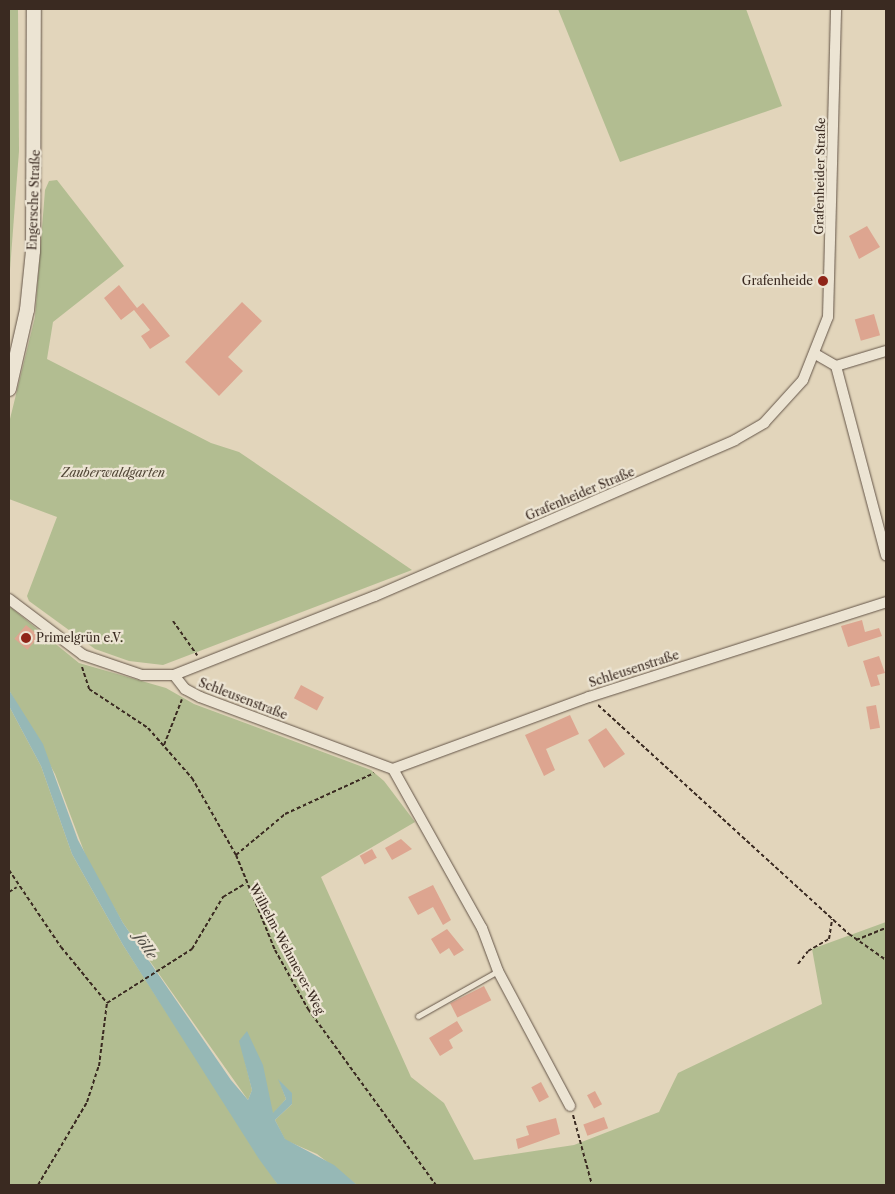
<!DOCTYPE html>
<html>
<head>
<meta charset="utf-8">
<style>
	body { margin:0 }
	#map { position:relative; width:895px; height:1194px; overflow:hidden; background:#e2d5bb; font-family:"Libre Caslon Text",serif }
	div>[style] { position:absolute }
	.green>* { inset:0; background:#b2bd91 }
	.water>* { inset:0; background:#96b8b6 }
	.building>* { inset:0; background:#dda590; transform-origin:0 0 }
	.path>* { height:2px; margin-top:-1px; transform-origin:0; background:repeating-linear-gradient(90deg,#3a2a21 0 4px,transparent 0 6.5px) }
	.roads { filter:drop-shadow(0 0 1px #645548) drop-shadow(0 0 1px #645548) }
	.lane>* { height:5px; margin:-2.5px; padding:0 2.5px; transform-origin:2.5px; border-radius:2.5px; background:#ece4d3 }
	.street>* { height:10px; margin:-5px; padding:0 5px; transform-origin:5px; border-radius:5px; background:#ece4d3 }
	.secondary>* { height:14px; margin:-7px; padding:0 7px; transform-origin:7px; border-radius:7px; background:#ece4d3 }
	.dots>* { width:14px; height:14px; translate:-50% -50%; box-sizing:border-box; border:2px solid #ece4d3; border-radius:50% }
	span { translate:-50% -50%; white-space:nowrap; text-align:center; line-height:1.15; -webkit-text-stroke:4.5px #ece4d3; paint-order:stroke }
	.street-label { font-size:12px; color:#3a2a21 }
	.poi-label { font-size:12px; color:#3a2a21 }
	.right { translate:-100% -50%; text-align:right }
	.left { translate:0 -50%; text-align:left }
	.park-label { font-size:12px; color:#524737; font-style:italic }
	.water-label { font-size:14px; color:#514e46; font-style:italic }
	.frame { position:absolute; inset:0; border:10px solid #3a2a21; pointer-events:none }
</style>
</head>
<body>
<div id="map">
	<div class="green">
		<div style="clip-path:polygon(9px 9px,18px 9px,19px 151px,9px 283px)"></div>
		<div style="clip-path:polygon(558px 9px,746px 9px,782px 106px,620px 162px)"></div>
		<div style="clip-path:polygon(57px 180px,124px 266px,53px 322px,47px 359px,211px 443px,239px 452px,412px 570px,163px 665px,129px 661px,95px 649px,29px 601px,27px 596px,57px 517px,9px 499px,9px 423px,35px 317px,45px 190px,49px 181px)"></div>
		<div style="clip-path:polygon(9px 606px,79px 663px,166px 688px,194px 704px,371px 770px,384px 781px,415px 822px,321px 877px,411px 1077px,444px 1103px,474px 1160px,574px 1145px,659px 1112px,678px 1073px,822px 1004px,812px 949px,886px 922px,886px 1185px,357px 1185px,317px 1154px,285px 1140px,275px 1120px,292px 1104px,279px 1080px,286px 1099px,273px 1114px,240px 1041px,252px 1090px,248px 1100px,123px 923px,88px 862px,55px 774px,9px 690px)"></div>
		<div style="clip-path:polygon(9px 706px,41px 766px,72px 854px,123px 945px,278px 1185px,9px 1185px)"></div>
	</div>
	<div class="water">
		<div style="clip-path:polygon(9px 690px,43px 744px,78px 840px,123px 923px,231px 1080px,248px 1100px,252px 1090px,239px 1041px,247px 1031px,263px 1065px,273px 1113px,286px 1099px,278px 1079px,292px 1093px,292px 1104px,275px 1120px,285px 1139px,334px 1165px,357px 1185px,278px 1185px,259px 1159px,123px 945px,72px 854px,41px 766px,9px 706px)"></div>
	</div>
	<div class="building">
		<div style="clip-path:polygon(867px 226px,880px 247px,859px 259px,849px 236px)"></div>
		<div style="clip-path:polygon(119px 285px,137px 308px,143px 303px,170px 336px,150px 349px,141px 336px,150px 330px,134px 310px,121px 320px,104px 298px)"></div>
		<div style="clip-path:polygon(242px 302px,262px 321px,228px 357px,243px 371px,219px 396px,185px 362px)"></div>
		<div style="left:874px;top:314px;width:22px;height:20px;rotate:74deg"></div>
		<div style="clip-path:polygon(862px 620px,865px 632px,879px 628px,882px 636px,848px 647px,841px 626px)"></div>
		<div style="left:26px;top:625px;width:17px;height:18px;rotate:40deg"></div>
		<div style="clip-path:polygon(879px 656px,885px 673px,877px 675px,880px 685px,871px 687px,863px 661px)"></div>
		<div style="left:301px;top:685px;width:26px;height:15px;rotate:28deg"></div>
		<div style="left:876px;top:705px;width:23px;height:10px;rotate:80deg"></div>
		<div style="clip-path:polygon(570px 715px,579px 734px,546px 749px,555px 770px,544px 776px,525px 735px)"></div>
		<div style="clip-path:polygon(606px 728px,625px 754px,604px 768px,588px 740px)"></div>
		<div style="clip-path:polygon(401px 839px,412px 849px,392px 860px,385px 848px)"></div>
		<div style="left:372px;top:849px;width:10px;height:14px;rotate:61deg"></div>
		<div style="clip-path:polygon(433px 885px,451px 920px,443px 925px,433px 907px,418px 915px,408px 897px)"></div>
		<div style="clip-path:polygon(447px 929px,464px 950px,454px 956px,449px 948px,440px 954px,431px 939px)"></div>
		<div style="left:484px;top:986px;width:16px;height:38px;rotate:63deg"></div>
		<div style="clip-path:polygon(457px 1021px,463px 1031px,449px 1040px,453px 1048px,440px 1056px,429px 1038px)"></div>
		<div style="left:541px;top:1082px;width:17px;height:11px;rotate:62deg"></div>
		<div style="left:595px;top:1091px;width:15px;height:9px;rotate:62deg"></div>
		<div style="left:604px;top:1117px;width:12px;height:22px;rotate:70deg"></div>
		<div style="clip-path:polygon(556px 1118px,560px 1134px,518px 1149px,516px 1139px,529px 1135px,526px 1126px)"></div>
	</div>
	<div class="path">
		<div style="left:173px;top:621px;width:42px;rotate:54.8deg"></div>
		<div style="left:82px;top:667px;width:23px;rotate:72deg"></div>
		<div style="left:89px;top:689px;width:71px;rotate:33.5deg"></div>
		<div style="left:148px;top:728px;width:67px;rotate:48.7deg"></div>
		<div style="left:192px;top:778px;width:89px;rotate:60.3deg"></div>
		<div style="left:236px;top:855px;width:103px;rotate:67.7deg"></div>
		<div style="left:275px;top:950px;width:68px;rotate:60.8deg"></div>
		<div style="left:308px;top:1009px;width:218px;rotate:54deg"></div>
		<div style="left:598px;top:705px;width:340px;rotate:42.4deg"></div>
		<div style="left:849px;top:934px;width:45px;rotate:35.1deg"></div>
		<div style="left:164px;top:745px;width:49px;rotate:-68.6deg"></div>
		<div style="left:236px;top:855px;width:64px;rotate:-39.9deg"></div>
		<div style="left:285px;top:814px;width:98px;rotate:-24.7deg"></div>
		<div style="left:9px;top:870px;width:93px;rotate:56deg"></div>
		<div style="left:61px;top:947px;width:72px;rotate:50.6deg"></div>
		<div style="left:9px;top:892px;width:9px;rotate:-32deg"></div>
		<div style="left:856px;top:940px;width:32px;rotate:-22deg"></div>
		<div style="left:798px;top:964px;width:16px;rotate:-52deg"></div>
		<div style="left:808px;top:951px;width:24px;rotate:-30deg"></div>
		<div style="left:829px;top:939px;width:20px;rotate:-81deg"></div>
		<div style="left:107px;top:1003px;width:101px;rotate:-32.4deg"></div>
		<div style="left:192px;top:949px;width:61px;rotate:-59.2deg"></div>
		<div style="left:223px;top:897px;width:26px;rotate:-31deg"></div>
		<div style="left:573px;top:1115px;width:73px;rotate:74.8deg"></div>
		<div style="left:38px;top:1185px;width:96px;rotate:-59.4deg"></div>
		<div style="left:87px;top:1102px;width:38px;rotate:-72deg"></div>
		<div style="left:99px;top:1066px;width:64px;rotate:-82.8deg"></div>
	</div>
	<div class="roads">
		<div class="lane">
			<div style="left:418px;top:1016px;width:92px;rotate:-29.4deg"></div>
		</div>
		<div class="street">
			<div style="left:817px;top:355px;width:22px;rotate:30deg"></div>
			<div style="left:836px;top:366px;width:52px;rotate:-16.7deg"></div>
			<div style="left:836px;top:366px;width:196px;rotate:75.2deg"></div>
			<div style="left:9px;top:599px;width:93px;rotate:37.1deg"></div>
			<div style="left:83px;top:655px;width:62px;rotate:18.7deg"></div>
			<div style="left:142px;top:675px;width:32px"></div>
			<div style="left:174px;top:675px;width:216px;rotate:-21.5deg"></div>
			<div style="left:375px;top:596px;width:392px;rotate:-23.4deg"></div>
			<div style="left:735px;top:440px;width:34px;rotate:-30deg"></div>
			<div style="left:764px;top:423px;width:58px;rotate:-47.8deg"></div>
			<div style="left:803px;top:380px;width:68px;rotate:-68.4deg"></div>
			<div style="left:828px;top:317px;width:308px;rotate:-88.5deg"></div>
			<div style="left:174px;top:675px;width:18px;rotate:52deg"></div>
			<div style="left:185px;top:689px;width:17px;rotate:28deg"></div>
			<div style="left:200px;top:697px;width:206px;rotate:20.5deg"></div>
			<div style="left:393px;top:769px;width:209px;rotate:-20.2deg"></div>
			<div style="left:589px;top:697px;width:312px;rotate:-17.7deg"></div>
			<div style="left:393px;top:769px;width:182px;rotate:60.8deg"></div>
			<div style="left:482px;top:928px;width:46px;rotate:69.6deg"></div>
			<div style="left:498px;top:971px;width:153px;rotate:61.9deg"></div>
		</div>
		<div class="secondary">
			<div style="left:9px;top:389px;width:81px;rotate:-77.2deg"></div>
			<div style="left:27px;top:310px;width:59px;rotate:-84.2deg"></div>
			<div style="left:33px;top:251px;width:242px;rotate:-89.8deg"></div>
		</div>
	</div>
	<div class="dots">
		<div style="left:823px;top:281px;background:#8f2418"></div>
		<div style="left:26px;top:638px;background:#8f2418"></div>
	</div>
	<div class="street-label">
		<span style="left:820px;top:176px;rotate:-89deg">Grafenheider Straße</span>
		<span style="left:34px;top:200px;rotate:-88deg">Engersche Straße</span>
		<span style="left:580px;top:494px;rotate:-23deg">Grafenheider Straße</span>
		<span style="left:634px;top:669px;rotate:-18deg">Schleusenstraße</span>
		<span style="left:243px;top:699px;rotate:21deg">Schleusenstraße</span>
		<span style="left:287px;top:949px;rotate:62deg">Wilhelm-Wehmeyer-Weg</span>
	</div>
	<div class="poi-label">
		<span class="right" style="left:813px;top:281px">Grafenheide</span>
		<span class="left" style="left:36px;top:638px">Primelgrün e.V.</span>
	</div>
	<div class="park-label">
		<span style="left:113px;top:473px">Zauberwaldgarten</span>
	</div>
	<div class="water-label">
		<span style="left:146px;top:946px;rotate:57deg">Jölle</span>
	</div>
	<div class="frame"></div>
</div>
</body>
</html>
